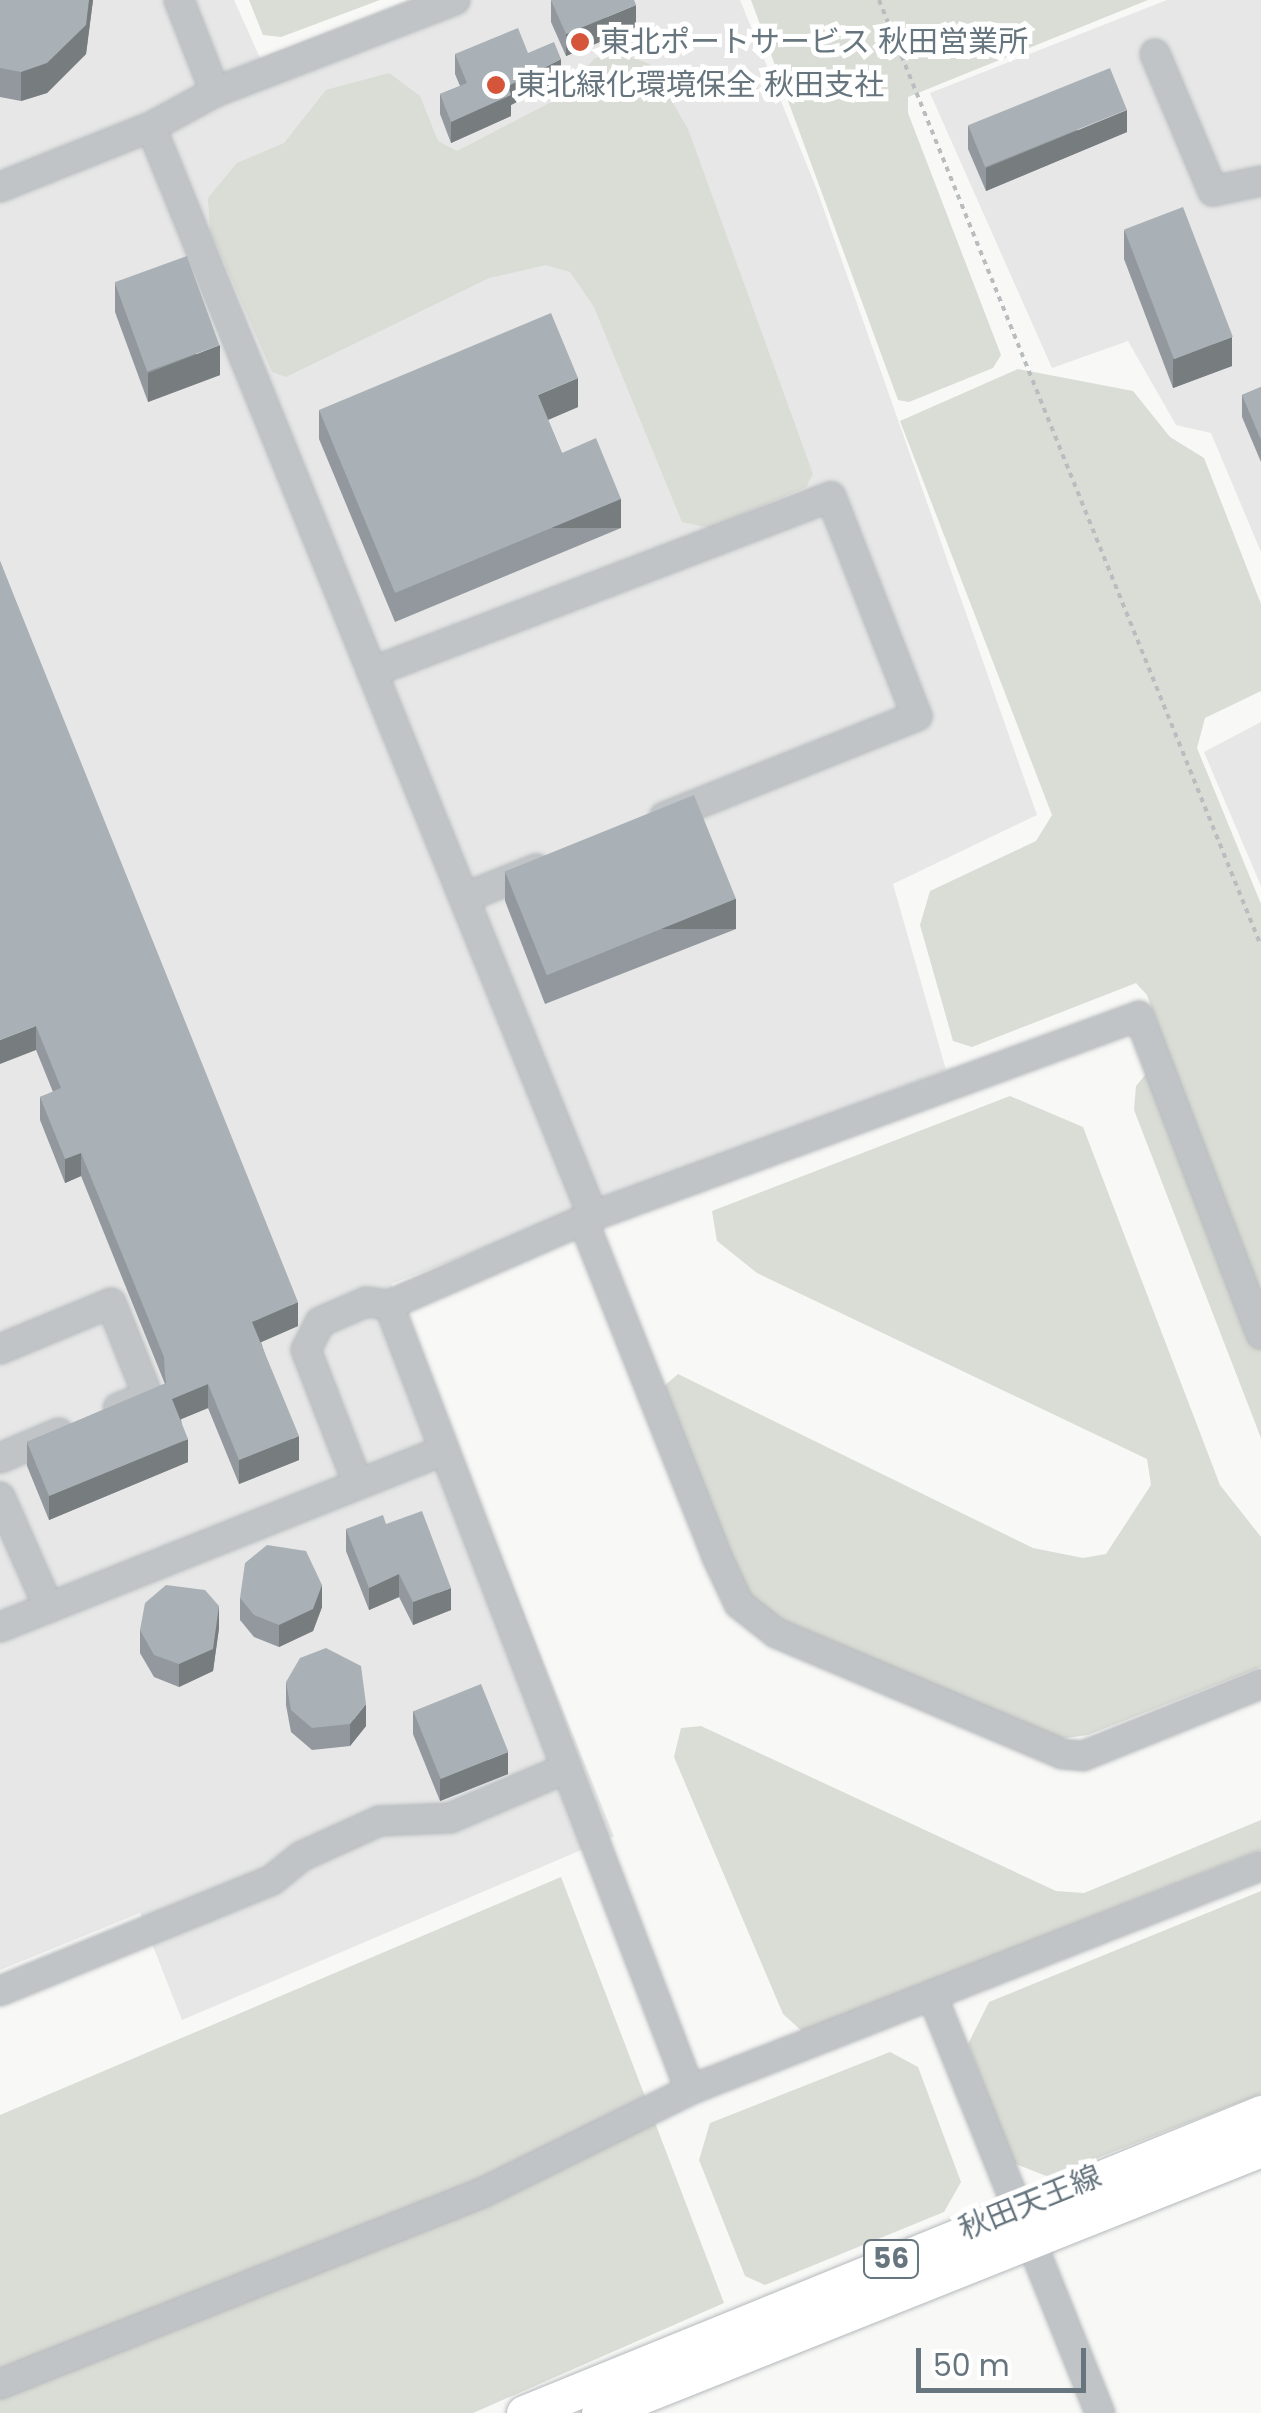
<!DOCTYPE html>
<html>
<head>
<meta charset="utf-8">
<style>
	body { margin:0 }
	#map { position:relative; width:1261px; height:2413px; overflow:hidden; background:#f8f8f6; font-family:Poppins,"Noto Sans JP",sans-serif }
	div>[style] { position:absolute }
	.built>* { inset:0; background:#e6e7e6 }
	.green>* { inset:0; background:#d9ddd5 }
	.path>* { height:4px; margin-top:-2px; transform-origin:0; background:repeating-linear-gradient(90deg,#babdbf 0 5px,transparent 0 10px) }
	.roads { filter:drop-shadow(0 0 2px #b4b8bb) drop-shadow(0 0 2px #b4b8bb) }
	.minor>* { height:28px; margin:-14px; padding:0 14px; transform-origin:14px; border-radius:14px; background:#c0c4c7 }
	.major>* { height:35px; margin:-17.5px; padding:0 17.5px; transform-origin:17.5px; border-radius:17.5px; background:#fff }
	.wall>* { inset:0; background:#92989d }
	.shaded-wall>* { inset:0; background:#777c7f; transform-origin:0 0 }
	.building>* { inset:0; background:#aab1b6; transform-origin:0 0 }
	.dots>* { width:28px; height:28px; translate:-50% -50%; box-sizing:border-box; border:5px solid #fff; border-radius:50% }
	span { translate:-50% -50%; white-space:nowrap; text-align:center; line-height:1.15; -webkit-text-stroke:10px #fff; paint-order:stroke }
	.shield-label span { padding:2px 8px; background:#fff; border:2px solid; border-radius:8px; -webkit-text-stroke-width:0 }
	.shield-label { font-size:28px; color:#66757e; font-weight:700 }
	.poi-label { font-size:30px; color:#66757e }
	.left { translate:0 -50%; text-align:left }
	.street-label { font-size:30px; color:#66757e }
	.scale { position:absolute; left:916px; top:2348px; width:170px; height:45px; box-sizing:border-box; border:5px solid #66757e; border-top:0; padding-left:12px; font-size:30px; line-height:35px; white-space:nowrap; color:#66757e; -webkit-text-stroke:8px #fff; paint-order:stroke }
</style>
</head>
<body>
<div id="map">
	<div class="built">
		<div style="clip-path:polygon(0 0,234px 0,260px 58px,407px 0,740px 0,817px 190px,1037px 815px,893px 884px,946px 1070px,391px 1284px,614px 1836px,182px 2020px,140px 1913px,0 1970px)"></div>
		<div style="clip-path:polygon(1167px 0,1261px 0,1261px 552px,1211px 433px,1176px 425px,1128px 341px,1052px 368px,930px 93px)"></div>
		<div style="clip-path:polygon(1261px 722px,1261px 886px,1204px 752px)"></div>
	</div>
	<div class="green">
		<div style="clip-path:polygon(249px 0,380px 0,281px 37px,263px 35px)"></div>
		<div style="clip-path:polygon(751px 0,1148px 0,908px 97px,908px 113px,1001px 355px,993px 368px,909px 402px,898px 400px)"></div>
		<div style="clip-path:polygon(623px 54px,650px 64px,688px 129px,813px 474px,806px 487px,710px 528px,682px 522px,594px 307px,570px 272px,546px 265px,489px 278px,286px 377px,272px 372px,210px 230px,208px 198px,237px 163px,284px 143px,326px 90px,389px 73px,420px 96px,438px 141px,457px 151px,559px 98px,595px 58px)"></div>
		<div style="clip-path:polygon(1018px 369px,1133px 391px,1170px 437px,1204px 458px,1261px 604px,1261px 691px,1205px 718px,1197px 748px,1261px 904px,1261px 1438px,1134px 1110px,1136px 1086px,1166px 1050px,1147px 995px,1136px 983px,972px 1047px,953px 1041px,920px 925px,930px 891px,1036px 841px,1052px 815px,900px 421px)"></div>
		<div style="clip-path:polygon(1010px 1096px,1083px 1127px,1220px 1485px,1261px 1537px,1261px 1667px,1088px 1735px,1059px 1739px,786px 1627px,749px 1599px,663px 1387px,678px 1374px,1033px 1548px,1083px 1558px,1106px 1554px,1151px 1485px,1147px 1459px,757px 1273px,717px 1241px,712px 1211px)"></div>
		<div style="clip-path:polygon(701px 1726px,1056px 1891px,1084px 1893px,1261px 1820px,1261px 1850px,803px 2032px,783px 2014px,674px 1757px,681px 1728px)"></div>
		<div style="clip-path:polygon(561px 1877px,724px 2303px,473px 2413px,0 2413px,0 2115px)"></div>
		<div style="clip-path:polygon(1261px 1891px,1261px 2094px,1049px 2177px,1013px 2163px,968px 2044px,989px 2002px)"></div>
		<div style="clip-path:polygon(890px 2052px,918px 2067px,961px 2182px,944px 2212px,765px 2285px,745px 2276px,699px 2160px,710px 2123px)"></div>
	</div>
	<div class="path">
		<div style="left:879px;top:0;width:1020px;rotate:68.01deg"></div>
	</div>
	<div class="roads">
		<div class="minor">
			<div style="left:179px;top:0;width:99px;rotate:68.6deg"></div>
			<div style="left:1155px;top:54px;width:149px;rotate:67.1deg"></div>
			<div style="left:1213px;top:191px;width:49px;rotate:-11.8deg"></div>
			<div style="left:151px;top:127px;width:1175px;rotate:67.91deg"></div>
			<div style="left:0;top:187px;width:162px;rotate:-21.7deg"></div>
			<div style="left:151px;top:127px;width:73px;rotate:-28.7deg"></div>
			<div style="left:215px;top:92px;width:257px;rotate:-21deg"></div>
			<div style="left:372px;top:672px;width:491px;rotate:-20.9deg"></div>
			<div style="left:831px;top:497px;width:235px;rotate:68.6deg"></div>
			<div style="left:917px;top:716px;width:272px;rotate:158.2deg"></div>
			<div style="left:464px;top:898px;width:78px;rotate:-21.9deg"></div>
			<div style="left:583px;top:1220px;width:360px;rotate:68.3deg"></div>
			<div style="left:716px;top:1555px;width:54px;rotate:64.9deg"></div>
			<div style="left:739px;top:1604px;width:47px;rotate:38.1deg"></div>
			<div style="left:776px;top:1633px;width:311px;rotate:22.9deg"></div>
			<div style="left:1062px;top:1754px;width:21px;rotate:5deg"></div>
			<div style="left:1083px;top:1756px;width:192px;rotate:-22deg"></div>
			<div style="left:0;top:1349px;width:120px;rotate:-22.5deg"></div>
			<div style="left:111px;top:1303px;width:100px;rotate:68.3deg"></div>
			<div style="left:148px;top:1396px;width:32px;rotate:158deg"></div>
			<div style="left:0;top:1458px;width:64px;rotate:-23deg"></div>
			<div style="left:358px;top:1484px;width:144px;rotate:-111.2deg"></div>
			<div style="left:306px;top:1350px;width:31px;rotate:-63deg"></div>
			<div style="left:320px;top:1322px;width:50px;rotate:-23.5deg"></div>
			<div style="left:366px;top:1302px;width:23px;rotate:7deg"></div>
			<div style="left:0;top:1497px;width:121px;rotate:66.2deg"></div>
			<div style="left:0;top:1627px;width:478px;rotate:-21.7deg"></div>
			<div style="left:0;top:1991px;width:294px;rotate:-22.2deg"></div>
			<div style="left:272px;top:1880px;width:38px;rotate:-39deg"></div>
			<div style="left:302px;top:1856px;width:85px;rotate:-24.4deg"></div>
			<div style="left:379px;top:1821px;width:71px;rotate:-2.4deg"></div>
			<div style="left:450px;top:1818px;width:127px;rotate:-23.1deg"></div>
			<div style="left:934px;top:2000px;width:445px;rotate:68.1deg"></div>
			<div style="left:690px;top:2090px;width:841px;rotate:-110.98deg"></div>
			<div style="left:389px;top:1305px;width:223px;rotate:-23.6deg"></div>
			<div style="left:593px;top:1216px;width:581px;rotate:-20.12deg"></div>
			<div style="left:1139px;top:1016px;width:341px;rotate:69deg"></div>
			<div style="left:0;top:2384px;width:518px;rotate:-21.62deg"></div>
			<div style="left:482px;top:2193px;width:232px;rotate:-26.3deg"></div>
			<div style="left:690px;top:2090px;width:613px;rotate:-21.42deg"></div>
		</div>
		<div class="major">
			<div style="left:524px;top:2413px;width:796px;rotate:-22.15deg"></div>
			<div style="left:599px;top:2413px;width:713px;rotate:-21.74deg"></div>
		</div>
	</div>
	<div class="wall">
		<div style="clip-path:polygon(0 0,93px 0,86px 54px,47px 93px,21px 101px,0 97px)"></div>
		<div style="clip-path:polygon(551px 0,636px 27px,566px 56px,551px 22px)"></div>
		<div style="clip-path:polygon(528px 53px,561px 79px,511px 105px,511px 116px,451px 143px,440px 114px,440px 94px,460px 86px,455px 74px,455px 54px)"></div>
		<div style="clip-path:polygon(968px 126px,1127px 132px,986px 191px,968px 149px)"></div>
		<div style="clip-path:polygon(1124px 230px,1232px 366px,1173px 388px,1124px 259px)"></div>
		<div style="clip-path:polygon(115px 283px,220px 375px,148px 402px,115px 312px)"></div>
		<div style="clip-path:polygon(1261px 387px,1261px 462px,1242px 417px,1242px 395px)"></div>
		<div style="clip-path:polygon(578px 407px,548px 420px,562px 453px,621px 528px,395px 622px,319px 439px,319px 410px)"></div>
		<div style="clip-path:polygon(0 561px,298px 1326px,261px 1342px,299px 1460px,239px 1484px,208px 1408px,181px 1419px,188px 1462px,49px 1520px,27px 1466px,27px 1442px,165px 1384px,81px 1176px,65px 1183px,40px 1120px,40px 1097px,53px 1092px,36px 1050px)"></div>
		<div style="clip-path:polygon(505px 871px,736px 929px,545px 1004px,505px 901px)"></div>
		<div style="clip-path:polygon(386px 1524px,451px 1610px,413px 1625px,399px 1597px,369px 1610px,346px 1551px,346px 1529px)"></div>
		<div style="clip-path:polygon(240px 1598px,322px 1607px,313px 1631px,279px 1647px,254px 1637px,240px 1620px)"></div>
		<div style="clip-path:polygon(219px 1628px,213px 1671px,179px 1687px,154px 1677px,140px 1653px,140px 1630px)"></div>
		<div style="clip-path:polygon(286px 1682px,366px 1726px,350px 1746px,312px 1750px,291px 1732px,286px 1705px)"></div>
		<div style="clip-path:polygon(413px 1711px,508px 1774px,440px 1801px,413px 1734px)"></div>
	</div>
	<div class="shaded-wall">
		<div style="clip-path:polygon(89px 0,93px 0,86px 54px,47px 93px,21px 101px,21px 72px)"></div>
		<div style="clip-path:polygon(636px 5px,636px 27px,566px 56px,566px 34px)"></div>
		<div style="clip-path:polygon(561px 59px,561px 79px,511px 105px,511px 116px,451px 143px,451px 122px,508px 86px)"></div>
		<div style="clip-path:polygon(1127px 110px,1127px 132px,986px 191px,986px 168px)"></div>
		<div style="clip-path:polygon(1232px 337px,1232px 366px,1173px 388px,1173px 359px)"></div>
		<div style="clip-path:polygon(220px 345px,220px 375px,148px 402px,148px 373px)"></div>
		<div style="clip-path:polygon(578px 378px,578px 407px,538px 424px,538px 395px)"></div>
		<div style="left:621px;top:499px;width:29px;height:245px;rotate:90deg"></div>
		<div style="left:736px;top:899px;width:30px;height:205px;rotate:90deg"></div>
		<div style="clip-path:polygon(36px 1026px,36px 1050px,0 1064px,0 1040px)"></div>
		<div style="clip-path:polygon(81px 1153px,81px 1176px,65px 1183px,65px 1159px)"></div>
		<div style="clip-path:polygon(298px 1302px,298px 1326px,252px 1346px,252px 1322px)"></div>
		<div style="clip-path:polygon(208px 1384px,208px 1408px,172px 1423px,172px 1399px)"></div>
		<div style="clip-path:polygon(299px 1436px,299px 1460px,239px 1484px,239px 1460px)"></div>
		<div style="clip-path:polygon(188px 1439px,188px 1462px,49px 1520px,49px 1496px)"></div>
		<div style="clip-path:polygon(399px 1574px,399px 1597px,369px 1610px,369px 1588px)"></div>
		<div style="clip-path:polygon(322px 1585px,322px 1607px,313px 1631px,279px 1647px,279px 1625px)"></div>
		<div style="clip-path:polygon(451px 1588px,451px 1610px,413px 1625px,413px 1602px)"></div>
		<div style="clip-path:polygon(219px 1606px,219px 1628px,213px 1671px,179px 1687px,179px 1664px)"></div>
		<div style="clip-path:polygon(366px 1704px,366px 1726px,350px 1746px,350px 1724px)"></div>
		<div style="clip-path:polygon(508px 1752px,508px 1774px,440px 1801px,440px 1779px)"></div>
	</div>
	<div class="building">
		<div style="clip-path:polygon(0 0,89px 0,86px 25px,47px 63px,21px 72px,0 68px)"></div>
		<div style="clip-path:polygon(551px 0,634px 0,636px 5px,566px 34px)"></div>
		<div style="clip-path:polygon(518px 28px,528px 53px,554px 42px,561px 59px,508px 86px,511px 95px,451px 122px,440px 94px,467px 83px,455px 54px)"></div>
		<div style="left:1110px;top:68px;width:45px;height:153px;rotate:68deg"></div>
		<div style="left:1183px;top:207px;width:139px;height:63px;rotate:69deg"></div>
		<div style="left:187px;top:256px;width:95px;height:77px;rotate:70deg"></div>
		<div style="clip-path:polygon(551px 313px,578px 378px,538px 395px,562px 453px,596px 438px,621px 499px,395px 593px,319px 410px)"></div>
		<div style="clip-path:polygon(1261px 387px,1261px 440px,1242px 395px)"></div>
		<div style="clip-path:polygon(0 561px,298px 1302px,252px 1322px,299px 1436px,239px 1460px,208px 1384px,172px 1399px,188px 1439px,49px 1496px,27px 1442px,166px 1383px,165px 1374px,164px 1357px,81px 1153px,65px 1159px,40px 1097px,61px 1088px,36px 1026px,0 1040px)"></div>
		<div style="left:694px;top:795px;width:112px;height:204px;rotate:68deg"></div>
		<div style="clip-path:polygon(422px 1511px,451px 1588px,413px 1602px,399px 1574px,369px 1588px,346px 1529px,383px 1515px,386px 1524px)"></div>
		<div style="clip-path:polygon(267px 1545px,306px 1551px,322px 1585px,313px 1609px,279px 1625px,254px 1615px,240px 1598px,245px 1563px)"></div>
		<div style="clip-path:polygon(166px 1585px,205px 1590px,219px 1606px,213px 1649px,179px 1664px,154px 1655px,140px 1630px,145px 1603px)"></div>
		<div style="clip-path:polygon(326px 1648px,361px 1666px,366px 1704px,350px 1724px,312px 1728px,291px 1710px,286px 1682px,300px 1658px)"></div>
		<div style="left:481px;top:1684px;width:73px;height:73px;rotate:68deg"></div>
	</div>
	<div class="dots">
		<div style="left:580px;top:42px;background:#d5553a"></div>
		<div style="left:496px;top:85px;background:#d5553a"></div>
	</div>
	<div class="shield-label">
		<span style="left:891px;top:2259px">56</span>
	</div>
	<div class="poi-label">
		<span class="left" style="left:600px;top:42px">東北ポートサービス 秋田営業所</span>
		<span class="left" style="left:516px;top:85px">東北緑化環境保全 秋田支社</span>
	</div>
	<div class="street-label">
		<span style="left:1030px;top:2203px;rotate:-22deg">秋田天王線</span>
	</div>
	<div class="scale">50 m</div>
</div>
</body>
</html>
